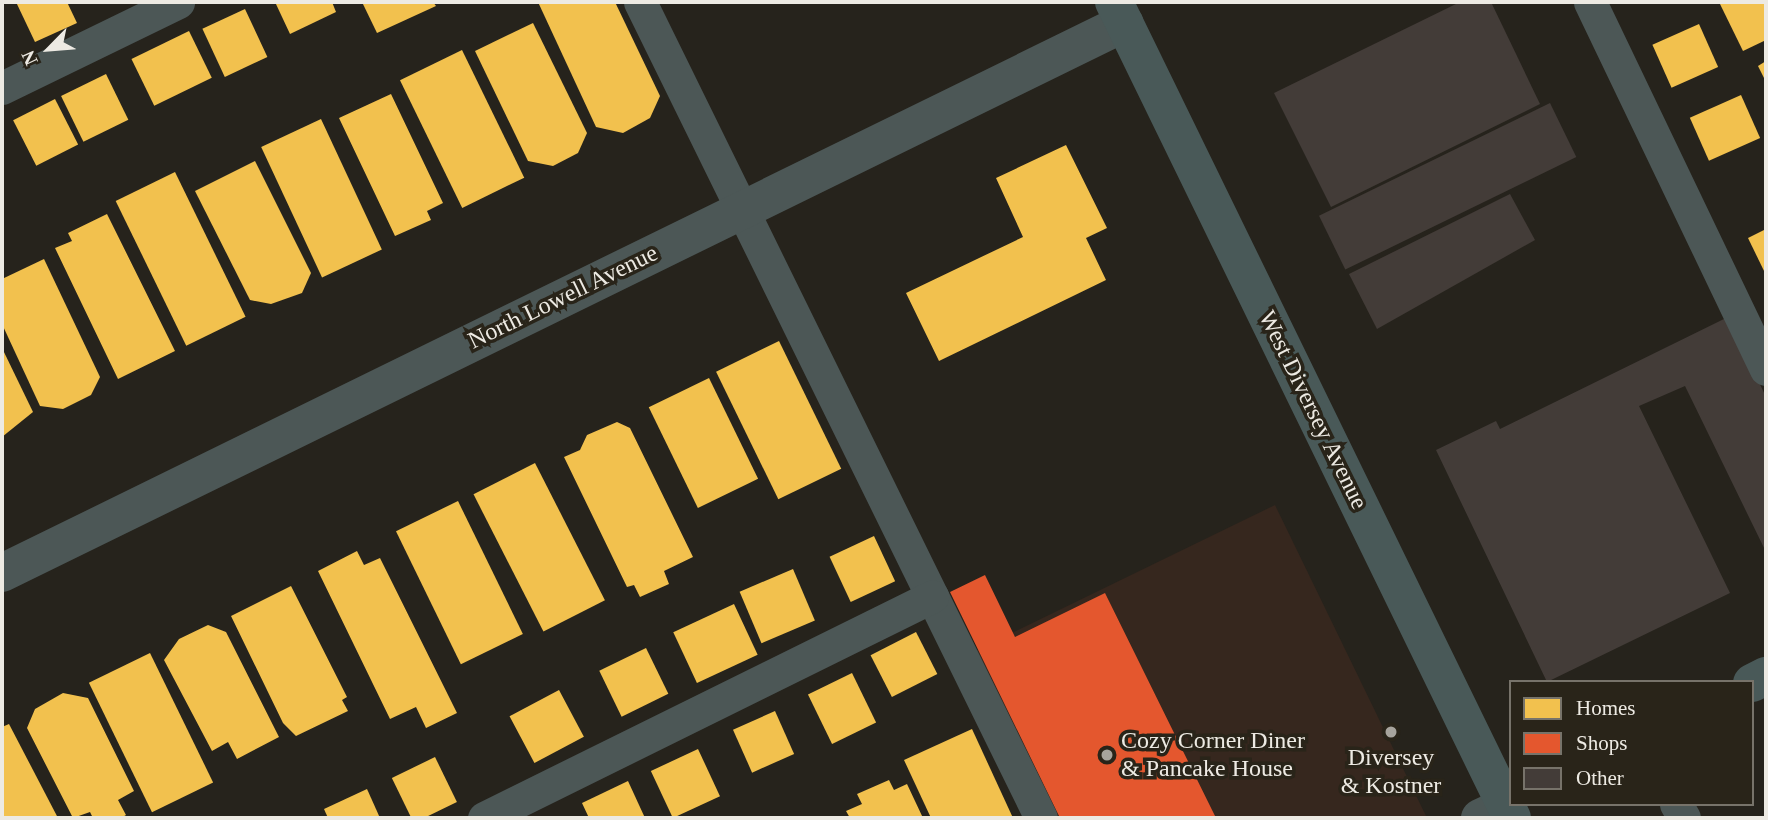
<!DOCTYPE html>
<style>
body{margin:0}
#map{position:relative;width:1768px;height:820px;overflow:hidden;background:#26231c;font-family:"Times New Roman",serif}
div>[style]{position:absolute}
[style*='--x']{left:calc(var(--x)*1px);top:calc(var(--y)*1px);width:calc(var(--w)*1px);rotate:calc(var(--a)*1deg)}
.commercial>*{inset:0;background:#36271e}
.homes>*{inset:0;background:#f2c14e;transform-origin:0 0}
.shops>*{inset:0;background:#e4572e}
.building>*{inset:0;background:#433c38;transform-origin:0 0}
.lane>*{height:33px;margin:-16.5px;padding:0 16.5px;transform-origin:16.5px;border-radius:16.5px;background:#4c5756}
.street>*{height:38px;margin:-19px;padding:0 19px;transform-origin:19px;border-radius:19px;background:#4c5756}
.secondary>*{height:38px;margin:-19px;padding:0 19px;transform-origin:19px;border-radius:19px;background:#495958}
.dots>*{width:19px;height:19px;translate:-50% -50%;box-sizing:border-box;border:4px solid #292419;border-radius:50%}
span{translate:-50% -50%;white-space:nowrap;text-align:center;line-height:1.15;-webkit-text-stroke:7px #292419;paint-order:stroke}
.street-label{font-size:24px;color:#edeae3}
.poi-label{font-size:24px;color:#edeae3}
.left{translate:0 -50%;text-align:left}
.frame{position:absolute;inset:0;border:4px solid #edeae3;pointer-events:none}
.legend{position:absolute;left:1509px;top:680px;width:245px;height:126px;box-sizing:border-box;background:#292419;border:2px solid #77736a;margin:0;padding:9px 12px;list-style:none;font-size:21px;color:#edeae3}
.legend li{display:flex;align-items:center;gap:14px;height:35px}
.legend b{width:35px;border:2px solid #77736a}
.north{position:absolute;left:14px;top:14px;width:70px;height:70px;-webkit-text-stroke:5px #292419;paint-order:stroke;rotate:245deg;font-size:19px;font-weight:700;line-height:28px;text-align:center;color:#edeae3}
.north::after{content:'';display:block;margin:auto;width:24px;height:32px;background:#edeae3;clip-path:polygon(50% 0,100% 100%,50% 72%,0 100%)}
</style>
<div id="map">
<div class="commercial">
<div style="clip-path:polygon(1275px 505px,1427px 818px,1052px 818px,971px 653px)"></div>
</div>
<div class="homes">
<div style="clip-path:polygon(16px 2px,67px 2px,77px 23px,35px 42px)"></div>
<div style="clip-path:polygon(275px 2px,332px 2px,336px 12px,290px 34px)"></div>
<div style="clip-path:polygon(362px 2px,433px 2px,436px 6px,377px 33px)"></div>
<div style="clip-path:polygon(538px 2px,615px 2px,660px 96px,650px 118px,623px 133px,596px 127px)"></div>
<div style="clip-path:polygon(1719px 2px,1766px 2px,1766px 40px,1743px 51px)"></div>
<div style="left:245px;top:9px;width:53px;height:47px;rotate:65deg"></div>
<div style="clip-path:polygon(533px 23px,587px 133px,578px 153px,553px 166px,528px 161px,475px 51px)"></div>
<div style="left:1699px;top:24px;width:47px;height:51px;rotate:66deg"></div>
<div style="left:189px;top:31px;width:52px;height:64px;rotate:64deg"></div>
<div style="left:462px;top:50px;width:142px;height:69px;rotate:64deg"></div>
<div style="clip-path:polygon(1766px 61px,1766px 82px,1758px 66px)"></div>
<div style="left:106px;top:74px;width:51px;height:50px;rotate:64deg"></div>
<div style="clip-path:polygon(391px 94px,443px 203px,427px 211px,431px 220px,395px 236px,339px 118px)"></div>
<div style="left:1741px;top:95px;width:47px;height:56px;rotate:66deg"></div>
<div style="left:55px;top:99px;width:51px;height:47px;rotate:63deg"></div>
<div style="left:321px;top:119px;width:144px;height:66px;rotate:65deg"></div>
<div style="clip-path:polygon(1066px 145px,1107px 228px,1086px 238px,1106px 280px,939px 361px,906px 293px,1023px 237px,996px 178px)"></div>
<div style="clip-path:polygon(255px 161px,311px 273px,302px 293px,271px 304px,250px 300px,195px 191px)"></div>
<div style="left:175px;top:172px;width:161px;height:66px;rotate:64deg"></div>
<div style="clip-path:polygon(107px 214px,175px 351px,118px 379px,55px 248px,72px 241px,68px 233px)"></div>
<div style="clip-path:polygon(1766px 229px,1766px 275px,1748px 238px)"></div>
<div style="clip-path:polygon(44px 259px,100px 377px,91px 395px,63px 409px,40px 406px,2px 324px,2px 279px)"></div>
<div style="left:779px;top:341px;width:142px;height:70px;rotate:64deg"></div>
<div style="clip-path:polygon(2px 348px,33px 412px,2px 437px)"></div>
<div style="left:709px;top:378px;width:112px;height:67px;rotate:64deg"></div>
<div style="clip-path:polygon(617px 422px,630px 428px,693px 557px,664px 571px,669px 584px,640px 597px,634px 585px,627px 587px,564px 457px,580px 450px,587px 435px)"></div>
<div style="left:535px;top:463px;width:154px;height:69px;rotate:63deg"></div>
<div style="left:458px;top:501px;width:148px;height:69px;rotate:64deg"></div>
<div style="left:874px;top:536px;width:50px;height:49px;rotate:65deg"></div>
<div style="clip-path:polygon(357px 551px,364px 565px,380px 558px,457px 713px,426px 728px,416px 707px,390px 719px,318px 571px)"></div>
<div style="left:793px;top:569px;width:56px;height:58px;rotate:67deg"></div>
<div style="clip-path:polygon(291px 586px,347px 697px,342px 700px,348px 711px,296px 736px,283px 723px,231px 616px)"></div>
<div style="left:734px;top:604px;width:56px;height:67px;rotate:65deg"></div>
<div style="clip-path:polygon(208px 625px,226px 632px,279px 737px,237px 759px,228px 742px,212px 751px,164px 660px,179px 639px)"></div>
<div style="left:916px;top:632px;width:47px;height:51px;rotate:63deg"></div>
<div style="left:646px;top:648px;width:51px;height:52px;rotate:64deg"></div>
<div style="left:150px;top:653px;width:144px;height:68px;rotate:64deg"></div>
<div style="left:852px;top:673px;width:55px;height:49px;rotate:64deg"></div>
<div style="left:559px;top:690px;width:53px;height:56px;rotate:62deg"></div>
<div style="clip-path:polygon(63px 693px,88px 698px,134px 791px,118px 800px,126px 815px,121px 818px,93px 818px,90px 812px,73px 818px,27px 728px,35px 709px)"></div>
<div style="left:775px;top:711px;width:47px;height:46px;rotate:66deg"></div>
<div style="clip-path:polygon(9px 724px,58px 818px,2px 818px,2px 727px)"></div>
<div style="clip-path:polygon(972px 729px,1013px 818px,931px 818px,904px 760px)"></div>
<div style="left:698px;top:749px;width:52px;height:52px;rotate:65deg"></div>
<div style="left:435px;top:757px;width:50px;height:48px;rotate:64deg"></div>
<div style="clip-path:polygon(889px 780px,894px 790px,907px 784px,923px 818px,850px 818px,846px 811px,862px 804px,857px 794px)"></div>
<div style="clip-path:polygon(628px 781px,645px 818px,589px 818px,582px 803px)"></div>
<div style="clip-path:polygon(367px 789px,380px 818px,328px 818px,324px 809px)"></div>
</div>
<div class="shops">
<div style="clip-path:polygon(985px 575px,1015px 637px,1105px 593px,1216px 818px,1060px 818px,950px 592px)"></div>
</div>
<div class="building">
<div style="clip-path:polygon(1460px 2px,1491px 2px,1540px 104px,1331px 207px,1274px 93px)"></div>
<div style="left:1550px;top:103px;width:60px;height:257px;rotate:64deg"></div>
<div style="clip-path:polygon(1510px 194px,1535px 240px,1377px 329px,1349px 274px)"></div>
<div style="clip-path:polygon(1728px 317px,1766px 397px,1766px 552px,1685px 386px,1639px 406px,1730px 593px,1547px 682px,1436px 450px,1496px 421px,1500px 429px)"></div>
</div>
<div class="lane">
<div style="--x:640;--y:2;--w:909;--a:63.83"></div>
<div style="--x:1590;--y:2;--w:407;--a:64.4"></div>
<div style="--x:2;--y:88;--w:196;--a:-26"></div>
<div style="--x:1676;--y:804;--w:16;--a:60"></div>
<div style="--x:484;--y:818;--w:500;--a:-26.3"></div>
</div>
<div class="street">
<div style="--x:2;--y:573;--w:1250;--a:-26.11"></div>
<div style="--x:1480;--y:818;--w:29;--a:-25"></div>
</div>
<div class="secondary">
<div style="--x:1114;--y:2;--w:908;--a:64"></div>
<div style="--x:1752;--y:683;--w:16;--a:-27"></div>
</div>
<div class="dots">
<div style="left:1391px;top:732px;background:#a7a49d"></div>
<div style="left:1107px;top:755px;background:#a7a49d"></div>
</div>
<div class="street-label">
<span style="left:563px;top:297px;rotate:-26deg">North Lowell Avenue</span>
<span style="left:1313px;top:410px;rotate:64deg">West Diversey Avenue</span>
</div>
<div class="poi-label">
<span class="left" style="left:1121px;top:755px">Cozy Corner Diner<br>&amp; Pancake House</span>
<span style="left:1391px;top:772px">Diversey<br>&amp; Kostner</span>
</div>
<div class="frame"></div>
<ul class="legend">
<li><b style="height:19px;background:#f2c14e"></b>Homes</li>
<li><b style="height:19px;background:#e4572e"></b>Shops</li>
<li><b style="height:19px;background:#433c38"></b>Other</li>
</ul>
<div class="north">N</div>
</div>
